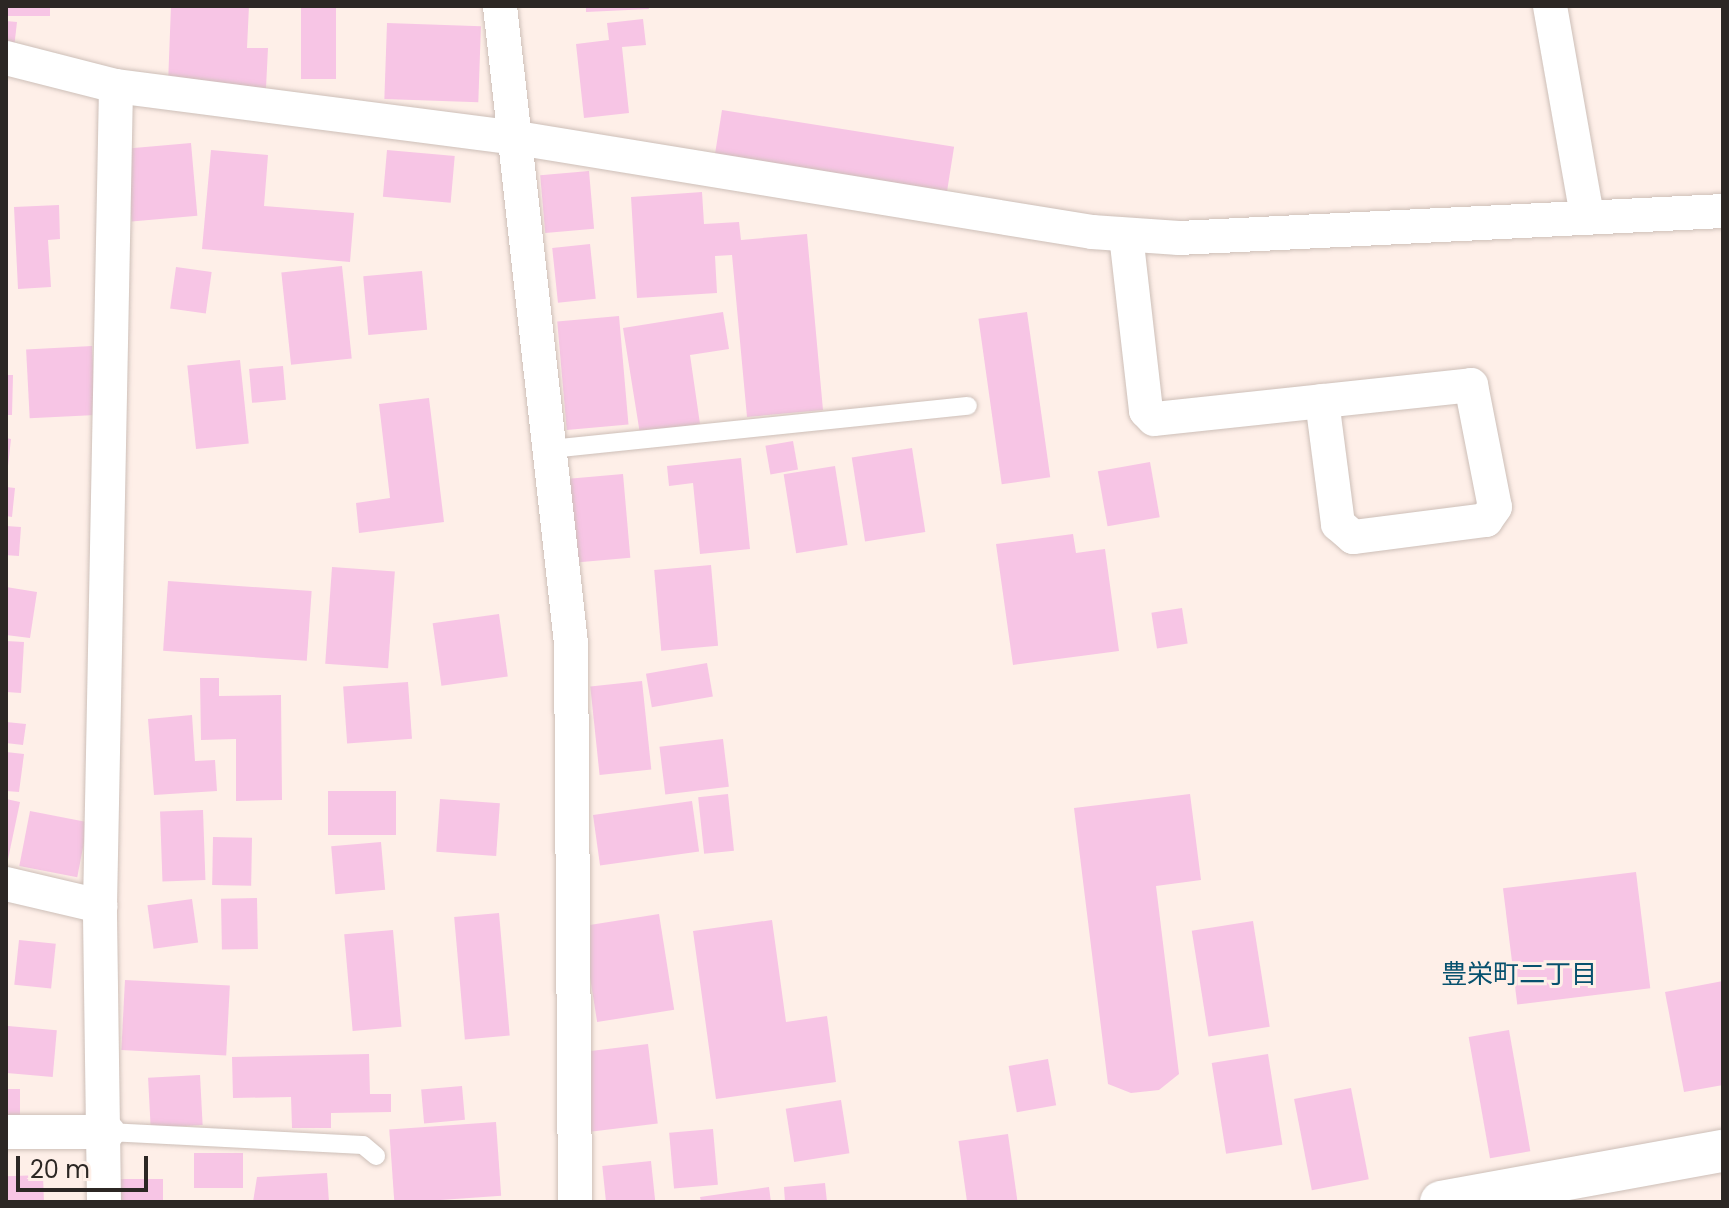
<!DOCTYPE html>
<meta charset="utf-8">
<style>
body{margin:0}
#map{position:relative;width:1729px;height:1208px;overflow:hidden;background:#feefe8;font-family:Poppins,"Noto Sans JP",sans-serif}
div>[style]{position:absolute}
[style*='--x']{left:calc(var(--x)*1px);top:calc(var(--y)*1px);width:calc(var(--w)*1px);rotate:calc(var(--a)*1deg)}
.building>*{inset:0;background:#f7c5e5;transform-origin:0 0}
.roads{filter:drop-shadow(0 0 2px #cdbfb8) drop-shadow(0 0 2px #cdbfb8)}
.service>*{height:18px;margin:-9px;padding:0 9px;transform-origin:9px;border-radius:9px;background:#fff}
.minor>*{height:34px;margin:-17px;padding:0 17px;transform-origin:17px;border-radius:17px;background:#fff}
.tertiary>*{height:42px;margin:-21px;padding:0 21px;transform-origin:21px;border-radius:21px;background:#fff}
span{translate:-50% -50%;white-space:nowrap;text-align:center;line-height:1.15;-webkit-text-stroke:6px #feefe8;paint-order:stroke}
.neighbourhood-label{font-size:26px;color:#07516e}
.frame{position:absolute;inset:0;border:8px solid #2c2724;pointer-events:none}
.scale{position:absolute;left:16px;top:1156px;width:132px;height:36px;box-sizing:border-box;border:4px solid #2c2724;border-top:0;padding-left:10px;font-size:24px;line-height:28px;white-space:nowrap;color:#2c2724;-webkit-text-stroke:6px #feefe8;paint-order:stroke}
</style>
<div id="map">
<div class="building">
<div style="left:6px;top:6px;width:44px;height:10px"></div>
<div style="clip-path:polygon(171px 6px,249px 6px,247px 48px,268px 48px,266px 88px,168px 84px)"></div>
<div style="left:301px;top:6px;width:35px;height:73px"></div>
<div style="clip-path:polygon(586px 6px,648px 6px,649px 9px,586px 12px)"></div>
<div style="clip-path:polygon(643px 19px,646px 45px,622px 47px,629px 113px,584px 118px,576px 44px,609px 40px,607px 23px)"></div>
<div style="clip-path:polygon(6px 21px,17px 22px,14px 48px,6px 47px)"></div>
<div style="left:387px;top:23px;width:94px;height:76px;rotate:2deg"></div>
<div style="left:722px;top:110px;width:235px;height:54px;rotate:9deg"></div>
<div style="left:191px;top:143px;width:73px;height:66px;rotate:85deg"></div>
<div style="clip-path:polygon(211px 150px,268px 155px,264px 206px,354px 213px,350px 262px,202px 249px)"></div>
<div style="left:387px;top:150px;width:68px;height:47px;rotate:5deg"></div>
<div style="left:589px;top:171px;width:58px;height:49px;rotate:85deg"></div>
<div style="clip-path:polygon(702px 192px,704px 224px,739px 222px,741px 240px,807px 234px,823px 410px,747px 417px,732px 255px,715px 256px,717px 293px,637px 298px,631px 197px)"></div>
<div style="clip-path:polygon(59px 205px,60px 239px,48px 240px,51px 287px,18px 289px,14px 207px)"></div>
<div style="left:590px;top:244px;width:55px;height:38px;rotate:84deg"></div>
<div style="left:342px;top:266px;width:93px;height:61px;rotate:84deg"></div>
<div style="left:176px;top:267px;width:36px;height:42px;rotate:8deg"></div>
<div style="left:422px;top:271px;width:59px;height:59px;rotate:85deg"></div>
<div style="clip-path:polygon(723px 312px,729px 349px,690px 355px,700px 424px,640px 434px,623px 328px)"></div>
<div style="left:1027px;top:312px;width:167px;height:49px;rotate:82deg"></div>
<div style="left:619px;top:316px;width:109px;height:62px;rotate:85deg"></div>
<div style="left:92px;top:346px;width:69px;height:66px;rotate:87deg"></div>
<div style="left:240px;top:360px;width:84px;height:53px;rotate:84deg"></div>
<div style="left:283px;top:366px;width:34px;height:34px;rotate:85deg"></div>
<div style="clip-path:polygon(6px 375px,13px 375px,12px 415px,6px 415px)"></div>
<div style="clip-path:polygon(429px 398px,444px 522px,359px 533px,356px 503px,390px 498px,379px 404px)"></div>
<div style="clip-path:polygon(6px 438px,11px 439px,8px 466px,6px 466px)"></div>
<div style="left:793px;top:441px;width:29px;height:28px;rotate:80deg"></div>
<div style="left:912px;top:448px;width:85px;height:61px;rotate:81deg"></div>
<div style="clip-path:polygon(741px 458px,750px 549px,700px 554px,693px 483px,669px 486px,667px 466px)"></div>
<div style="left:1150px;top:462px;width:56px;height:53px;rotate:80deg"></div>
<div style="left:835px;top:466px;width:80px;height:52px;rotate:81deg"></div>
<div style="left:623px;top:474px;width:84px;height:63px;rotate:85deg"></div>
<div style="clip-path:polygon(6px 487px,15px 488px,12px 517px,6px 516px)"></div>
<div style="left:6px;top:526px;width:15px;height:29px;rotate:4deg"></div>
<div style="clip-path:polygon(1073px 534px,1076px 553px,1105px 549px,1119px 651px,1013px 665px,996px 544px)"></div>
<div style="left:711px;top:565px;width:81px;height:57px;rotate:85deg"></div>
<div style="left:332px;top:567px;width:63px;height:97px;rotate:4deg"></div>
<div style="left:168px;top:581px;width:144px;height:70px;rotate:4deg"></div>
<div style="clip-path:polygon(6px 587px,37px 592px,30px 638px,6px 635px)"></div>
<div style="left:1182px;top:608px;width:36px;height:31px;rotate:81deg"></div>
<div style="left:499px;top:614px;width:63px;height:67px;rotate:82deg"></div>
<div style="clip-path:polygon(6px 641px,24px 642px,21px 693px,6px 692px)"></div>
<div style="left:707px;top:663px;width:34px;height:62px;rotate:80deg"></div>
<div style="clip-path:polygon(200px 678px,219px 678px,219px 696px,281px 695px,282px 800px,236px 801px,236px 739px,201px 740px)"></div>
<div style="left:642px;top:681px;width:89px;height:52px;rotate:84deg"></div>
<div style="left:408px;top:682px;width:57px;height:65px;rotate:86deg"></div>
<div style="clip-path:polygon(192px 715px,195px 761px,215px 760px,217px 791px,154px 795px,148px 719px)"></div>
<div style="clip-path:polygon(6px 722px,26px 724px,23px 745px,6px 743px)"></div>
<div style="left:723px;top:739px;width:48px;height:64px;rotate:83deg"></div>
<div style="clip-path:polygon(6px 752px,24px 754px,19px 792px,6px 791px)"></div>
<div style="left:328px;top:791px;width:68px;height:44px"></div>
<div style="left:728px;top:794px;width:57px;height:30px;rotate:84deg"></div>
<div style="clip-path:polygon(1190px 794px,1201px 880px,1156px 886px,1179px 1074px,1159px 1090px,1131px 1093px,1108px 1084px,1074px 808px)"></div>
<div style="clip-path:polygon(6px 799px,20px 802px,7px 864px,6px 864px)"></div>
<div style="left:440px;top:799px;width:60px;height:53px;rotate:4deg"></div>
<div style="left:692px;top:801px;width:51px;height:100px;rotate:82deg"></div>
<div style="left:203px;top:810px;width:70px;height:43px;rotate:88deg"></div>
<div style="left:30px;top:811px;width:59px;height:56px;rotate:11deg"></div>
<div style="left:213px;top:837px;width:39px;height:48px;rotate:1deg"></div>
<div style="left:381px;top:842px;width:48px;height:50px;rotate:85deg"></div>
<div style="left:1636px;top:872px;width:117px;height:134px;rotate:83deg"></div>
<div style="left:257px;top:898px;width:51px;height:36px;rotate:89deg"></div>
<div style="left:192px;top:899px;width:44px;height:45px;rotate:82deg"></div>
<div style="left:499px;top:913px;width:123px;height:45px;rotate:85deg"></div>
<div style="left:659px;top:914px;width:97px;height:78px;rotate:81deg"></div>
<div style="clip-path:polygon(772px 920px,786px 1022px,827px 1016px,836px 1082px,716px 1099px,693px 931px)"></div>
<div style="left:1253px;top:921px;width:107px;height:62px;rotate:81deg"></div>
<div style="left:393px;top:930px;width:97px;height:49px;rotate:85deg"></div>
<div style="left:19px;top:940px;width:37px;height:45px;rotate:6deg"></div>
<div style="left:125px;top:980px;width:105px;height:70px;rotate:3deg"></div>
<div style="clip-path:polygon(1723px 981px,1723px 1085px,1684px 1092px,1665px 992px)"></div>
<div style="left:8px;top:1026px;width:49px;height:47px;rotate:5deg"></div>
<div style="left:1509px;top:1030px;width:123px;height:41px;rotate:80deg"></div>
<div style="left:648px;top:1044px;width:80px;height:72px;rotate:83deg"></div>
<div style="clip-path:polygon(369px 1054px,370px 1094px,391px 1094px,391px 1112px,331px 1113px,331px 1128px,292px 1128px,291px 1097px,233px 1098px,232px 1057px)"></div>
<div style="left:1268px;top:1054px;width:92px;height:57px;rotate:81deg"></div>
<div style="left:1048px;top:1059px;width:47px;height:40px;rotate:80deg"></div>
<div style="left:200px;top:1075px;width:50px;height:52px;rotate:87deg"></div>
<div style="left:462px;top:1086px;width:34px;height:41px;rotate:85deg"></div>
<div style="left:1351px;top:1088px;width:93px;height:58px;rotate:79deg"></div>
<div style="left:6px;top:1089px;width:14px;height:26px"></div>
<div style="left:841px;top:1100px;width:54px;height:56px;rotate:81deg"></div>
<div style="left:496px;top:1122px;width:74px;height:107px;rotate:86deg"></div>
<div style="left:713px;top:1129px;width:56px;height:44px;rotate:85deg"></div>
<div style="left:1008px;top:1134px;width:69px;height:50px;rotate:82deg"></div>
<div style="left:194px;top:1153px;width:49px;height:35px"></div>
<div style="left:651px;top:1161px;width:41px;height:49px;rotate:84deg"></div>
<div style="clip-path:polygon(327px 1173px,329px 1202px,253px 1202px,257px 1177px)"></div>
<div style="left:43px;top:1175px;width:27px;height:37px;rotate:88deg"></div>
<div style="left:117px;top:1179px;width:46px;height:23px"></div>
<div style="clip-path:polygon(825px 1183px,827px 1202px,785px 1202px,784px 1187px)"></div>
<div style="clip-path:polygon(769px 1187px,771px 1202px,701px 1202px,700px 1197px)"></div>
</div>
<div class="roads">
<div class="service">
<div style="--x:550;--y:449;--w:420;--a:-5.9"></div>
<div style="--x:108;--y:1132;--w:255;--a:2.9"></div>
<div style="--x:363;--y:1145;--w:17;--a:40"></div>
</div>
<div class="minor">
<div style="--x:500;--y:6;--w:641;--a:83.64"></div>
<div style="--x:571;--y:643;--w:559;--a:89.59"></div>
<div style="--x:1550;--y:6;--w:213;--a:80"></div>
<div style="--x:6;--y:58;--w:114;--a:14.3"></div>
<div style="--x:116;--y:86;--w:398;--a:7.4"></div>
<div style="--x:511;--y:137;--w:589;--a:9.29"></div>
<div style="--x:1092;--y:232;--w:87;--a:3.9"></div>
<div style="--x:1179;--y:238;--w:545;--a:-2.84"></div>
<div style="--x:1126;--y:235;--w:177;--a:83.5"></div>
<div style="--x:1146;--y:411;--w:11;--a:45"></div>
<div style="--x:1154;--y:419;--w:319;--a:-6.1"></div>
<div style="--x:1471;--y:385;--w:124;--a:78.9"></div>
<div style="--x:1495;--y:507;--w:16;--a:125"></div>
<div style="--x:1486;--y:520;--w:134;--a:172.7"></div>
<div style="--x:1353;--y:537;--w:20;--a:-139"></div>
<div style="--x:1338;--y:524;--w:124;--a:-97.4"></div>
<div style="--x:6;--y:884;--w:97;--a:13.2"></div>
<div style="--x:6;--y:1132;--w:102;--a:0"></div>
<div style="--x:104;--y:1202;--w:296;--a:-90.8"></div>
<div style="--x:100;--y:906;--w:820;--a:-88.88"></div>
</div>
<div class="tertiary">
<div style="--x:1441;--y:1202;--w:287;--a:-10.3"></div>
</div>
</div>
<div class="neighbourhood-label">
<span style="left:1519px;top:975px">豊栄町二丁目</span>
</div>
<div class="frame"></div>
<div class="scale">20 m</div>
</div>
